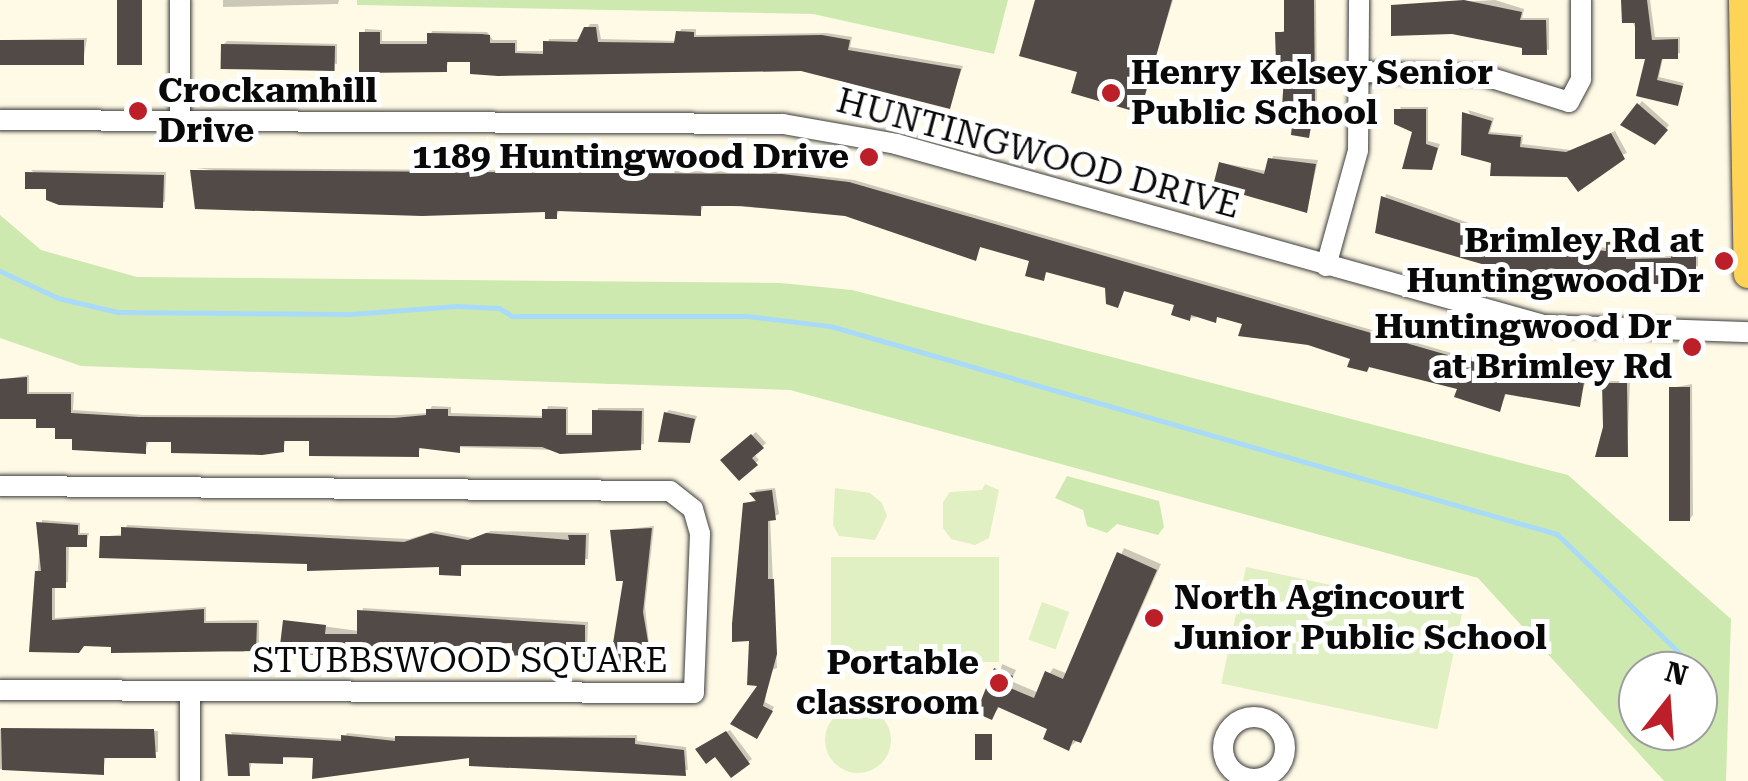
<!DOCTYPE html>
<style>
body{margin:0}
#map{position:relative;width:1748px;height:781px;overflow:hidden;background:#fffae6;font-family:"Roboto Serif",serif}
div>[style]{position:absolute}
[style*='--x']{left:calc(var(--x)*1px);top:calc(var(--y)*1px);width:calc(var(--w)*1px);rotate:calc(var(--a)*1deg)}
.green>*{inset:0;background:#cee9b0}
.pitch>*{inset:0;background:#e0f0c2;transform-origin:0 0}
.round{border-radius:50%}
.shadow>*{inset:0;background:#0003}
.stream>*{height:5px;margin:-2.5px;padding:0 2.5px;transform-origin:2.5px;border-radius:2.5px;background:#a9dbf8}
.building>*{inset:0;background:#524a46;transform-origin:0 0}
.roads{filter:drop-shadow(0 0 2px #3c3c3c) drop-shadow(0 0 2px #3c3c3c)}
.minor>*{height:20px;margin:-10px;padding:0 10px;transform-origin:10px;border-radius:10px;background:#fff}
.minor>.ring{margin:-10px;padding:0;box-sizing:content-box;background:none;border:20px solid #fff;border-radius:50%}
.major>*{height:28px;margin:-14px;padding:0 14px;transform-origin:14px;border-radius:14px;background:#fdd457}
.dots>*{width:28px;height:28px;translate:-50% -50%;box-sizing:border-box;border:5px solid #fff;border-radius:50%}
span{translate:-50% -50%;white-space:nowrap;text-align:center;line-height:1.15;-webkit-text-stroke:10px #fff;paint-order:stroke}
.poi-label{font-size:35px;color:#090909;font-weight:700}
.left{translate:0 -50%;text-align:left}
.right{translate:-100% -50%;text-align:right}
.street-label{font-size:35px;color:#090909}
.north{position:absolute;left:1618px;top:651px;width:100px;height:100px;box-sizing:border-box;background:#fff;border:2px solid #9d9d9d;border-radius:50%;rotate:17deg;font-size:28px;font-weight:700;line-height:40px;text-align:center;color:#090909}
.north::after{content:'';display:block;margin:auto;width:35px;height:45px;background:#bc1f27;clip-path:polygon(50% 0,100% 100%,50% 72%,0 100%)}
</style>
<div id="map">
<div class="green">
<div style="clip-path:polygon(357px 0,1008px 0,994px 54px,813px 14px,357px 5px)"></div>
<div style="clip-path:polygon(evenodd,0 215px,41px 250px,137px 277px,780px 283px,852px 290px,1568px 475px,1731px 619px,1726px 781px,1664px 781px,1478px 578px,790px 390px,81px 366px,0 338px,0 215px,1638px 671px,1698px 671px,1698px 731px,1638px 731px,1638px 671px)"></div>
<div style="clip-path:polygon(1067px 476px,1159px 501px,1164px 527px,1158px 535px,1117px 524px,1107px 533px,1087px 526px,1083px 510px,1055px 498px)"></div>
</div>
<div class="pitch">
<div style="clip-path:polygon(985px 484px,999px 490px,989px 538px,975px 545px,951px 539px,943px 528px,943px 502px,950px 492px,982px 490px)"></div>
<div style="clip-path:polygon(835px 488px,870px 493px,882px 503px,887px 516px,875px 540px,839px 536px,833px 525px)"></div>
<div style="left:831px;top:557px;width:168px;height:105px"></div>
<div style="left:1246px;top:567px;width:221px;height:119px;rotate:12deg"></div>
<div style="left:1042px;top:602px;width:29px;height:40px;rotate:20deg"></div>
<div class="round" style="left:825px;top:707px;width:66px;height:66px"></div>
</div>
<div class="shadow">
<div style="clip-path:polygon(223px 0,339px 0,338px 4px,223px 7px)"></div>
<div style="clip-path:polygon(1037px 0,1173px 0,1139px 110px)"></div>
<div style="clip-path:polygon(1286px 0,1316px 0,1317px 99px,1308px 136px,1278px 33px,1286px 30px)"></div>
<div style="clip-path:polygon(1495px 0,1524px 9px,1522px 18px,1549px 18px,1549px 50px,1393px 6px)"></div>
<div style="clip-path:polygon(1623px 0,1650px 0,1655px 37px,1680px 37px,1680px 53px,1663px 57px,1659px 77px,1684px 83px,1677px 103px,1639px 94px,1648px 57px)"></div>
<div style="clip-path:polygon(590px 24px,598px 24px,601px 39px,677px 41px,681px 29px,696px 29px,696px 35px,827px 33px,852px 37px,850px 47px,963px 66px,949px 106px,801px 69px,449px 59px,446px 69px,361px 70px,365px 29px,382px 30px,382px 41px,429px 41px,432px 31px,487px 32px,493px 40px,517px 40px,517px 51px,546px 51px,549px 39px,581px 39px)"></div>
<div style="clip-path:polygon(87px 38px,83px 62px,1px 43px,4px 40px)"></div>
<div style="clip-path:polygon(227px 41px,337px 44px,337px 64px,223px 45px)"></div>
<div style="clip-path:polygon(1642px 101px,1669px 125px,1655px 142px,1623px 124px)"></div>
<div style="clip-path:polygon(1400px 107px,1428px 107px,1428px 141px,1440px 144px,1431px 167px)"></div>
<div style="clip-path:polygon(1468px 110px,1494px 118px,1490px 132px,1523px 135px,1522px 144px,1571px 150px,1615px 131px,1627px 153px,1568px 175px,1494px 161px)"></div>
<div style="clip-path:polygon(1273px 156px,1318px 160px,1307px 210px,1222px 163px,1267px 171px)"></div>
<div style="clip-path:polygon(196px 168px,787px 172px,854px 180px,1448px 352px,1586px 379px,1579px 404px,1507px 392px,1500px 409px,1460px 387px,1371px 365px,1367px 370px,1353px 357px,1220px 315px,1189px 318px,1177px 303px,1126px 288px,1117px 305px,1107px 286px,1048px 270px,1043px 278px,1032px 259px,981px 245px,975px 258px,845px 214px,704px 204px,700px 214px,560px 209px,556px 217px,547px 210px)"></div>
<div style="clip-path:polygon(31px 170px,166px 172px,165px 202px,48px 186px)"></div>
<div style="clip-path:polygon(1386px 194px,1483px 228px,1539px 233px,1538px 240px,1608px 248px,1612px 239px,1629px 239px,1629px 257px,1673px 256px,1677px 247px,1698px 247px,1698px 266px,1668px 273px,1665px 282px,1378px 232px)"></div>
<div style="clip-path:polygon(29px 375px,29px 392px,74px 392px,73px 410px,144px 415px,399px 415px,428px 413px,432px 406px,451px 407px,451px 413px,545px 416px,548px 406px,568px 407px,568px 433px,594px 433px,598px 408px,644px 408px,644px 444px,589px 451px,421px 446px,418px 454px,312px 439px,286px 439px,283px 450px,149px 440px,145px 452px,74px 436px,39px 416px,0 417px,1px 380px)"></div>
<div style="clip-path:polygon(1608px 381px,1630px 381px,1627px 454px,1605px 427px)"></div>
<div style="clip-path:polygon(1692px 384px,1693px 515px,1690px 519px,1671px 388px)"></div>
<div style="clip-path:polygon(669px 410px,697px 416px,689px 441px,666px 413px)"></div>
<div style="clip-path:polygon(756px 432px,766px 443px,754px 454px,759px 460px,739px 478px,724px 460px)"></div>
<div style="clip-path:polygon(775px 488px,779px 514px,770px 518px,777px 668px,769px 671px,765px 702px,774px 707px,760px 732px,746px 504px,758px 499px,755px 490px)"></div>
<div style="clip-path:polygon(42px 520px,80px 523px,80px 533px,89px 533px,86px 545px,69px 544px,68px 582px,55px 585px,55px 618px,206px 607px,206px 621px,259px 620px,259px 645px,243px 652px,84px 644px,31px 650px)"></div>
<div style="clip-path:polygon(127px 525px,409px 539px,436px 531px,473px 538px,491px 531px,589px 533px,588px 559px,463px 563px,460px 573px,441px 564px,102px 556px,102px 537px,124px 534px)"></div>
<div style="clip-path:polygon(654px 526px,645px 607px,651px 662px,612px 531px)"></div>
<div style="clip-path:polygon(1124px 548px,1161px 564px,1085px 735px,1068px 748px,1051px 727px,1000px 706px,992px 717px,1002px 664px,1016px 670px,1011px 681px,1039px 693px,1053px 668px,1068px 674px)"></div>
<div style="clip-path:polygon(363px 608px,588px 622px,587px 651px,514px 640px,282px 651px,284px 621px,359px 631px)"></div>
<div style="clip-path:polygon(0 729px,158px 731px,158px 752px,106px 756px,103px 772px,0 769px)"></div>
<div style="clip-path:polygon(730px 730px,752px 759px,748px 762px,701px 746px)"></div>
<div style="clip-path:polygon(231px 732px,343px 739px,347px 733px,396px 738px,637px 735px,637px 741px,686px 747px,688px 770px,472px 755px,315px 755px,252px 761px,249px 773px)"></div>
</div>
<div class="stream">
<div style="--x:0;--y:271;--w:64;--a:25"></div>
<div style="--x:58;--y:298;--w:61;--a:13.3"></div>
<div style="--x:117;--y:312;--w:234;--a:0.5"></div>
<div style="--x:351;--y:314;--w:106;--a:-4.3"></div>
<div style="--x:457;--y:306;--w:42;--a:2.7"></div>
<div style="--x:499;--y:308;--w:15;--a:32"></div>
<div style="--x:512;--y:316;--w:236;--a:0"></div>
<div style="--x:748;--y:316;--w:83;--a:7"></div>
<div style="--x:830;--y:326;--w:756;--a:15.97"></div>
<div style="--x:1557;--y:534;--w:208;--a:44.2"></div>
</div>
<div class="building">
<div style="left:117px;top:0;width:25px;height:65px"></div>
<div style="clip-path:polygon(1035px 0,1172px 0,1140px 113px,1071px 93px,1077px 72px,1019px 56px)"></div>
<div style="clip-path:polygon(1284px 0,1314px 0,1315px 104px,1309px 138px,1291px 135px,1292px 124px,1281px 121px,1285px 63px,1276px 63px,1275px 32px,1284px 32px)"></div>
<div style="clip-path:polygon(1464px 0,1522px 12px,1520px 20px,1546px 20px,1547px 55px,1522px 55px,1522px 48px,1452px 34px,1391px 36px,1391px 5px)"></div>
<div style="clip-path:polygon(1621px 0,1647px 0,1652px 40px,1678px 39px,1678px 59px,1662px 59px,1657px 80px,1683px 86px,1678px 106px,1636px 96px,1645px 59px,1635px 59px,1635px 23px,1622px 23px)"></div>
<div style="clip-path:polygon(584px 27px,596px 27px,598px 42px,674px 43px,676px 31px,694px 32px,694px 37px,822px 35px,850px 40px,848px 50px,961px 69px,950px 109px,801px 71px,498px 76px,470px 74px,470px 62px,447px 62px,447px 72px,359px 73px,359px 32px,380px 32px,380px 44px,427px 44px,427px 33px,482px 34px,490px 35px,490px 43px,515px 43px,515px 53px,543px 54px,543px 41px,577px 42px)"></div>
<div style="left:84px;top:40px;width:25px;height:84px;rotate:90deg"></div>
<div style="left:221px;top:44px;width:114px;height:25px;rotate:1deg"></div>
<div style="clip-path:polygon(1637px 103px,1668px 130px,1655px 145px,1620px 125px)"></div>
<div style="clip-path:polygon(1394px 109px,1426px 109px,1426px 144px,1438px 148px,1432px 170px,1402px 169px,1412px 132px,1394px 124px)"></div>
<div style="clip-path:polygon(1462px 112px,1492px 121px,1488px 134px,1521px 137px,1520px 147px,1566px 152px,1611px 133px,1625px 159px,1578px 192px,1567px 177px,1490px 176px,1491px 163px,1461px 155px)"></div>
<div style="clip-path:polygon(1268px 158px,1316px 164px,1307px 213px,1213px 186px,1219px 162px,1264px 174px)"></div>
<div style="clip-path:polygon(190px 170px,782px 174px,849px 182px,1444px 354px,1557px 382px,1584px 382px,1580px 407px,1505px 394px,1500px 412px,1454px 397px,1457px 389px,1369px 367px,1367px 372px,1347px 367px,1350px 359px,1308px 345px,1238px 336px,1242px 324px,1217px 317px,1216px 323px,1191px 315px,1190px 321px,1171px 315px,1174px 305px,1124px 291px,1118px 308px,1106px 304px,1105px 288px,1046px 272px,1044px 281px,1025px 276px,1029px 261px,980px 247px,976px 261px,845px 216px,741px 206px,701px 206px,701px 216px,557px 211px,557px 219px,545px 219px,545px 212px,422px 216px,195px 209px)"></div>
<div style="clip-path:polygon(25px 172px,164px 175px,163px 208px,59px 205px,46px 200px,46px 189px,25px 189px)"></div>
<div style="clip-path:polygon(1381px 196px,1479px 230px,1538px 236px,1536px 243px,1606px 251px,1606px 242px,1626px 241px,1626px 259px,1671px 258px,1671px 249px,1696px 249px,1696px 272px,1666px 276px,1666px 284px,1570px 284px,1492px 267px,1375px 233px)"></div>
<div style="clip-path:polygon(27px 377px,27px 394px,71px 394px,71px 413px,139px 417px,394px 418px,426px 415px,426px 409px,448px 409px,448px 416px,542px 418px,542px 409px,566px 409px,566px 435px,592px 435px,592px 410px,642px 411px,641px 450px,560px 454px,542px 447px,460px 446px,460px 453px,419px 448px,419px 457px,309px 456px,309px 441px,284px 441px,284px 452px,262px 455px,171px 453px,171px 442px,146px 442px,146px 454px,72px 450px,72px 439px,55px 439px,55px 428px,36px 428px,36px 419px,0 419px,0 379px)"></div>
<div style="clip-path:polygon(1602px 383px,1627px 383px,1628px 457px,1595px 457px,1603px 427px)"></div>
<div style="left:1669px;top:387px;width:21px;height:134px"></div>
<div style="clip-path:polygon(664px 412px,695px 419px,690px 443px,658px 442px)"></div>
<div style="clip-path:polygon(751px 434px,764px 448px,752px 458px,758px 465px,739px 481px,720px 460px)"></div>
<div style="clip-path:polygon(772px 490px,776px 520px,768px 521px,768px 579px,774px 579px,777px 654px,763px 706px,773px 711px,757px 739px,730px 724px,757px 686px,747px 685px,749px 641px,732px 642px,732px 624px,743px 503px,756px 501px,749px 493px)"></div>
<div style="clip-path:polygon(36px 522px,78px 525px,78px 535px,87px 535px,87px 547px,66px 547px,66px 588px,52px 588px,52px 620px,204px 609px,204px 623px,257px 623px,256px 651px,111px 653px,111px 647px,84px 646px,79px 653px,29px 652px,35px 571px,41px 571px)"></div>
<div style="clip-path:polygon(121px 527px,404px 542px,431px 533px,468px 540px,486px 533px,569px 540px,568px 535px,586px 535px,585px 565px,461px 565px,461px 576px,439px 575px,439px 567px,307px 571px,307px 564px,99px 558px,100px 536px,121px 536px)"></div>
<div style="clip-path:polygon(652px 528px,643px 612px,652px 665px,610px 662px,623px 581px,616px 581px,610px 530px)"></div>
<div style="clip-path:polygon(1117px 552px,1157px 570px,1081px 743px,1073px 740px,1069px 751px,1043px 739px,1047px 729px,998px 707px,992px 720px,976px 713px,994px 668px,1013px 676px,1008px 687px,1034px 698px,1045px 671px,1063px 679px)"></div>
<div style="clip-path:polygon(357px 610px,585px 625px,585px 657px,564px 656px,564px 650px,512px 656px,512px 643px,419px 648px,405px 656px,279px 654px,283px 620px,326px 625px,325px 634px,357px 634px)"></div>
<div style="clip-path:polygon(1px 728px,154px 729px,156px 758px,104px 758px,104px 775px,2px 770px)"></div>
<div style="clip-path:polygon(726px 731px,750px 764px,731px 778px,715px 757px,706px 764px,695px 749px)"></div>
<div style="clip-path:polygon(225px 734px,341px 741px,341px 735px,395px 741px,395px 736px,635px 738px,635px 744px,684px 750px,686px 776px,469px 766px,469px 758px,312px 779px,313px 758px,283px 757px,283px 764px,249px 763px,250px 776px,228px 776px)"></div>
<div style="left:975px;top:734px;width:17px;height:26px"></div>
</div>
<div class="roads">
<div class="minor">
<div style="--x:1360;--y:72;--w:122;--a:1.4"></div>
<div style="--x:1482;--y:75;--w:91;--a:17.2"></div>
<div style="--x:1569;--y:102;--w:26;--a:-62"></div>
<div style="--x:1581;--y:79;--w:79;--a:-90"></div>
<div style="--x:0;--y:120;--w:783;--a:0.29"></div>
<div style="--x:783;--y:124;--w:115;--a:10"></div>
<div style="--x:896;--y:144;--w:673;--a:15.61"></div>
<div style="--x:1544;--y:325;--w:204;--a:2"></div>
<div style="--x:180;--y:120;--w:120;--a:-90"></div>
<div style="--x:1326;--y:266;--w:119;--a:-74.5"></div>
<div style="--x:1358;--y:151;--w:151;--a:-89.6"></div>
<div style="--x:0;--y:486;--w:670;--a:0.43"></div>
<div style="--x:670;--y:491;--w:29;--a:38"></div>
<div style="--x:693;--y:509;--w:26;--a:74"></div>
<div style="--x:700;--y:534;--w:159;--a:92.2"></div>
<div style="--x:694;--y:693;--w:694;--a:-179.75"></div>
<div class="ring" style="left:1223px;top:717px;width:42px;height:42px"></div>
<div style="--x:190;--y:781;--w:89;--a:-90"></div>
</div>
<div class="major">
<div style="--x:1743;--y:0;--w:274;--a:89"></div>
</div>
</div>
<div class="dots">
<div style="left:1111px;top:93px;background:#bc1f27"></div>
<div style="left:138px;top:111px;background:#bc1f27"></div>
<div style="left:869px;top:157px;background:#bc1f27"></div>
<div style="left:1724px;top:261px;background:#bc1f27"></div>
<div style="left:1692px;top:347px;background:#bc1f27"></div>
<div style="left:1154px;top:618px;background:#bc1f27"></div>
<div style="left:999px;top:683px;background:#bc1f27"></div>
</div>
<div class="poi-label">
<span class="left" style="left:1131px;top:93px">Henry Kelsey Senior<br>Public School</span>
<span class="left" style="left:158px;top:111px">Crockamhill<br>Drive</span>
<span class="right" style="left:849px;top:157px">1189 Huntingwood Drive</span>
<span class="right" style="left:1704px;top:261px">Brimley Rd at<br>Huntingwood Dr</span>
<span class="right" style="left:1672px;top:347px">Huntingwood Dr<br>at Brimley Rd</span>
<span class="left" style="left:1174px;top:618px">North Agincourt<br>Junior Public School</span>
<span class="right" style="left:979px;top:683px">Portable<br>classroom</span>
</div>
<div class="street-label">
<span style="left:1038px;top:154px;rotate:15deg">HUNTINGWOOD DRIVE</span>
<span style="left:460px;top:661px">STUBBSWOOD SQUARE</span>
</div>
<div class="north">N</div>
</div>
